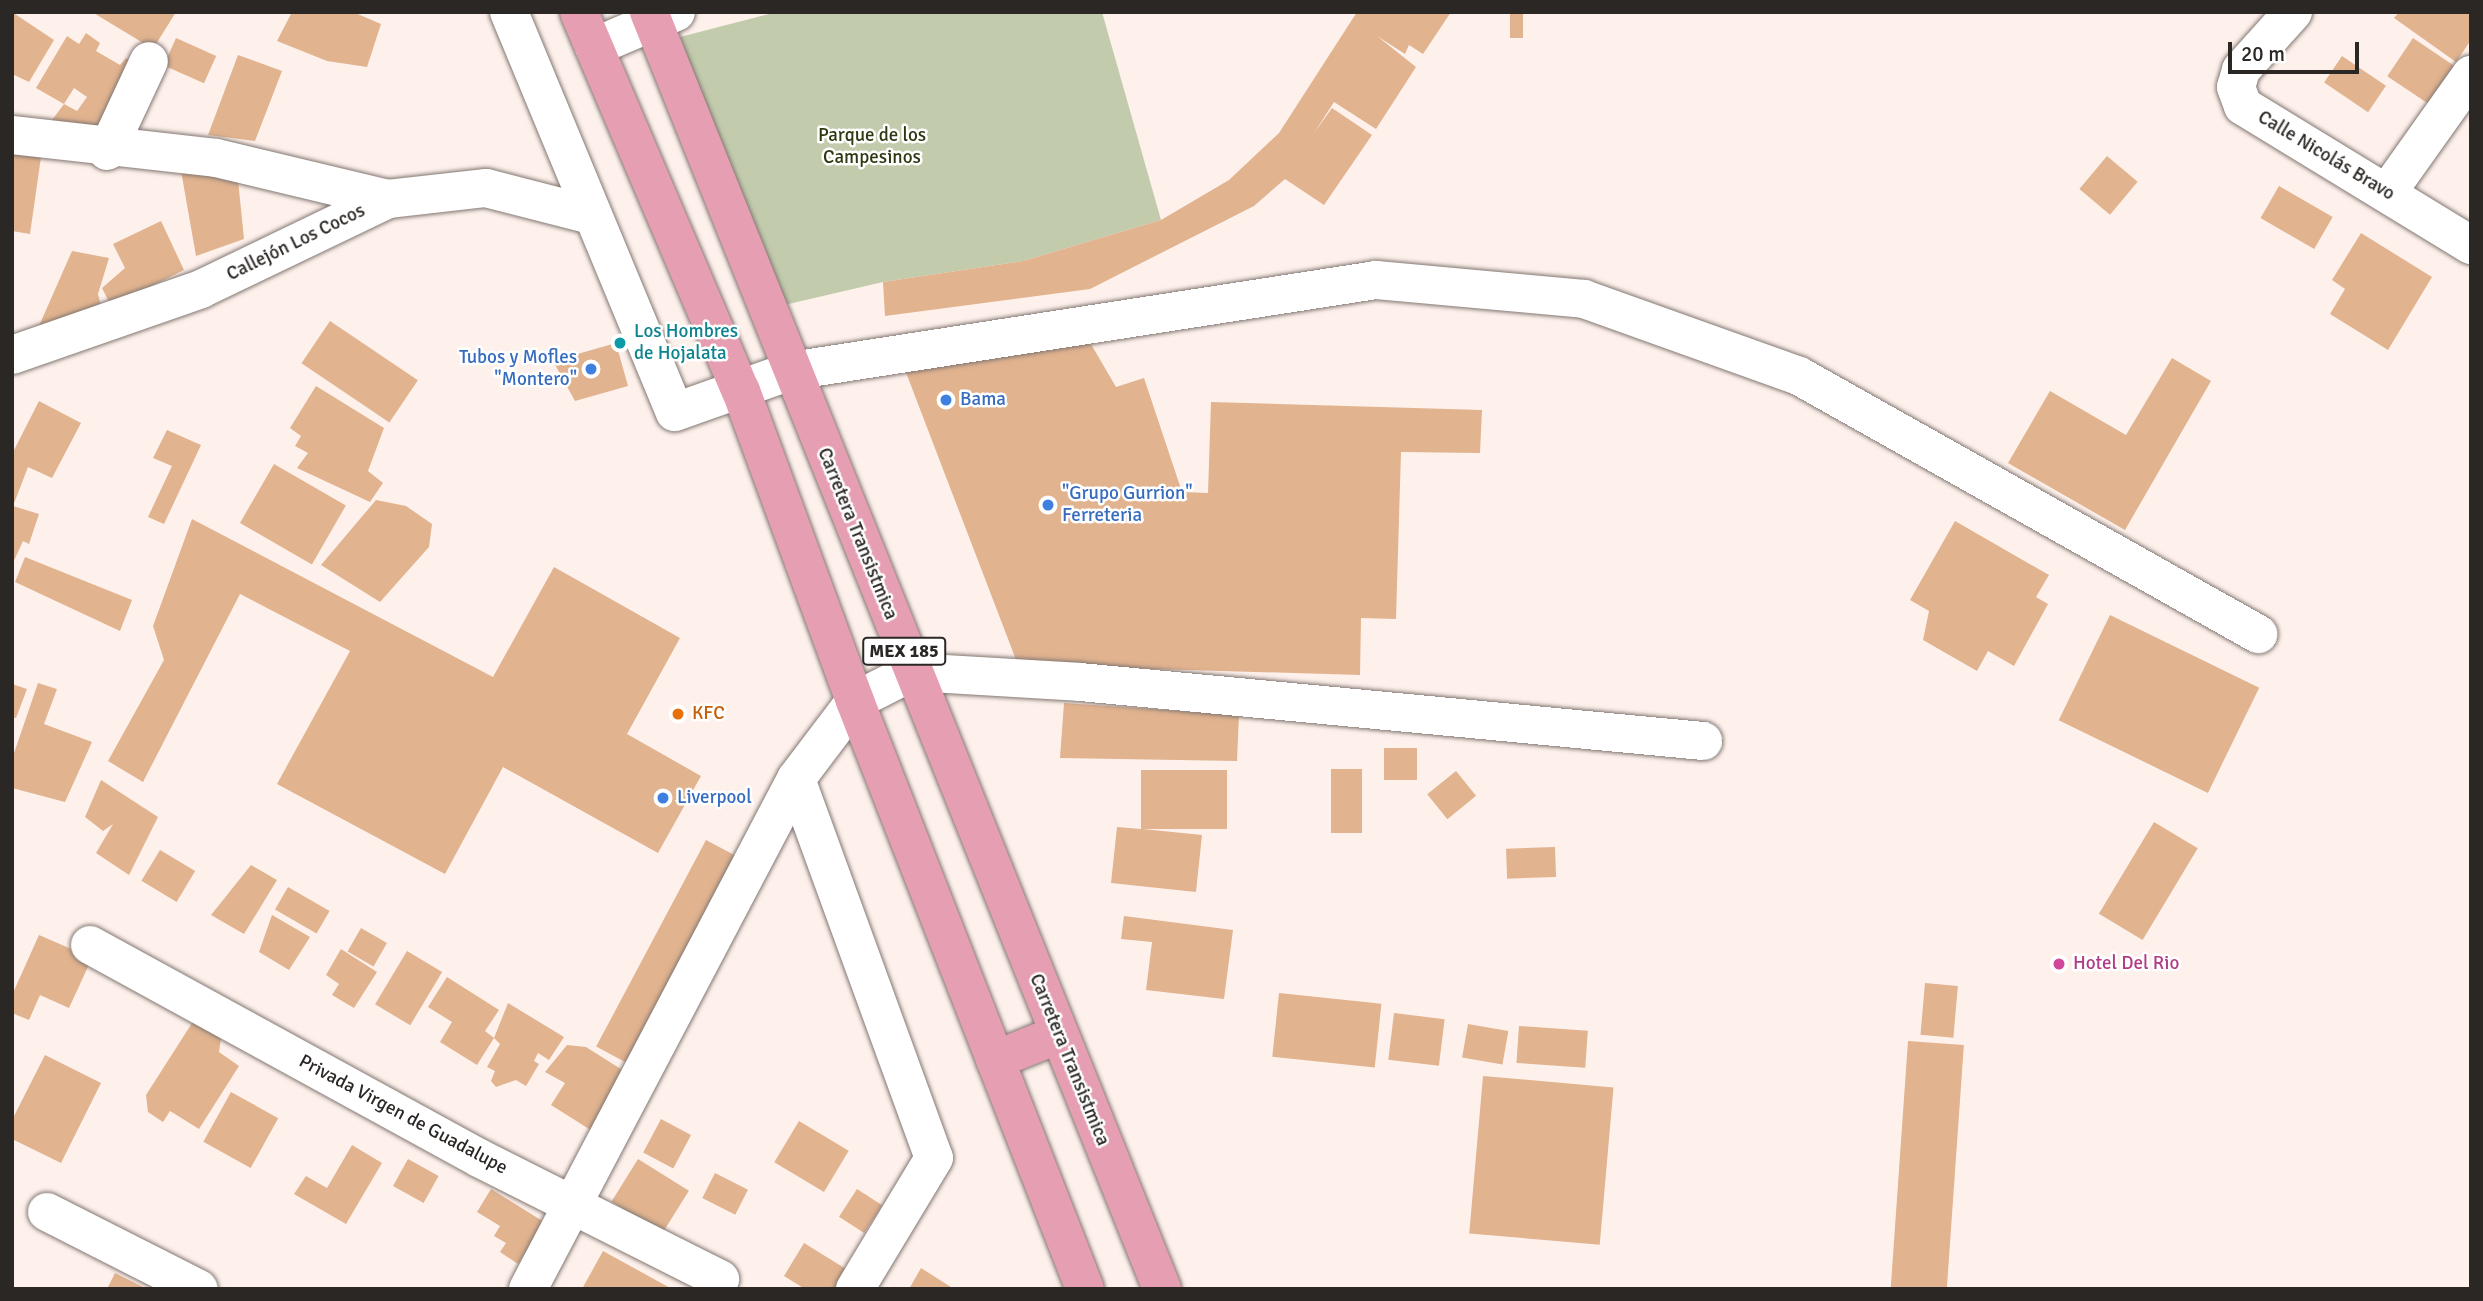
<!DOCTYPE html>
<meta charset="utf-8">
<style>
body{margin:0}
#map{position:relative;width:2483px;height:1301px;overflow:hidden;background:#fef1ec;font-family:Signika,sans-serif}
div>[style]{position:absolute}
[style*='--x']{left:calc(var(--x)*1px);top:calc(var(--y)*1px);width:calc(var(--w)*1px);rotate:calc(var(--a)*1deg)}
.green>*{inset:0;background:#c2ccac}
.building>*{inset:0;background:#e1b38f;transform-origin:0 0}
.roads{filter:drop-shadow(0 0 2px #827772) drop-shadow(0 0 2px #827772)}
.minor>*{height:38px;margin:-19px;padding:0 19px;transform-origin:19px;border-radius:19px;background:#fff}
.major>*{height:38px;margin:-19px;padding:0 19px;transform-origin:19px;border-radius:19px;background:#e69fb2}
.dots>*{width:19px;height:19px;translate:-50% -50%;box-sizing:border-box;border:4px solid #fff;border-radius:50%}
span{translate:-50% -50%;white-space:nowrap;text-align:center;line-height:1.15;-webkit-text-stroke:5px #fff;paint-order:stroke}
.shield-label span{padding:2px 5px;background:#fff;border:2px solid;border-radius:5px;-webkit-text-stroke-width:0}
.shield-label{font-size:18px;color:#2b2725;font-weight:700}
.park-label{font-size:19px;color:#2e3811}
.street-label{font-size:19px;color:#2b2725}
.culture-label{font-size:19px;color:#0d838f}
.left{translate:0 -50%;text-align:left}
.shop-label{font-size:19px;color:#366cbe}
.right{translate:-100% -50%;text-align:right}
.food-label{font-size:19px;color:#c56008}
.hotel-label{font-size:19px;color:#b23c85}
.frame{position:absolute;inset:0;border:14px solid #2b2725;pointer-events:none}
.scale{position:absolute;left:2228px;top:42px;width:131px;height:32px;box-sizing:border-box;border:4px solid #2b2725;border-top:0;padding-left:9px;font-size:21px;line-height:24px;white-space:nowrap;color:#2b2725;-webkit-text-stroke:5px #fff;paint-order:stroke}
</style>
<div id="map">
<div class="green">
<div style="clip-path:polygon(777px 12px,1102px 12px,1161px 220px,1023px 261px,883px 282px,780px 306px,680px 37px)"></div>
</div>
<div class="building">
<div style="clip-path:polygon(12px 12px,54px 40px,29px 82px,12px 74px)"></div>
<div style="clip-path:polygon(92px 12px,176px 12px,153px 49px)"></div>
<div style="clip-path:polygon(292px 12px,353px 12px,381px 24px,367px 67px,327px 61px,277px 41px)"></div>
<div style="clip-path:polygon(1357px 12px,1451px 12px,1423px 54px,1409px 45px,1405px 54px,1377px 36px,1416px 67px,1376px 129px,1334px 102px,1314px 133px,1332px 108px,1372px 135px,1324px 205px,1285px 179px,1254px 206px,1090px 289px,885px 316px,883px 282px,1023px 261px,1161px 220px,1229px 180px,1279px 133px)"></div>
<div style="left:1510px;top:12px;width:13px;height:26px"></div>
<div style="clip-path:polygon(2399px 12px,2471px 12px,2471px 40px,2456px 62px,2394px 18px)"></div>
<div style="clip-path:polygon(86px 33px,100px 43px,96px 51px,120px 65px,126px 58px,141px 67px,103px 142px,40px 136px,64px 104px,77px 111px,87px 97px,74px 88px,64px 104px,36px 88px,67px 36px,79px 44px)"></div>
<div style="left:176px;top:38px;width:44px;height:30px;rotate:24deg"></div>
<div style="left:2413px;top:38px;width:50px;height:46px;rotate:34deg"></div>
<div style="clip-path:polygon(238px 55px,282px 71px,255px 141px,208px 135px)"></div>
<div style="left:2342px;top:56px;width:53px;height:32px;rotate:34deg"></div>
<div style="clip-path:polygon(12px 153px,41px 157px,30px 234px,12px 231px)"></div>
<div style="left:2107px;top:156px;width:40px;height:43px;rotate:40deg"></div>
<div style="clip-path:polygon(180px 165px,237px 170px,244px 239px,196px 256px)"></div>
<div style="left:2279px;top:186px;width:62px;height:37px;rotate:30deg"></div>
<div style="clip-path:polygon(161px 221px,184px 270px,111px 306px,102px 288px,125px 268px,113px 244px)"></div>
<div style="clip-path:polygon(2361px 233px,2432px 277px,2388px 350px,2330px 314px,2345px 289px,2332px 280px)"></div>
<div style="clip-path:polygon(72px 251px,109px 258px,98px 294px,102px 309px,35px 335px)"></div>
<div style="left:330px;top:321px;width:106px;height:51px;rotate:34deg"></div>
<div style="clip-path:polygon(1088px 339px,1116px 387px,1144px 378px,1182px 492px,1208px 493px,1211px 402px,1482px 410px,1480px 453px,1401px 452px,1396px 619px,1361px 618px,1360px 675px,1018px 665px,905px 370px)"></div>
<div style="clip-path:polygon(616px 343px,628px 386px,575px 401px,553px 361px)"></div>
<div style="clip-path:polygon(2172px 358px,2211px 381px,2125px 530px,2008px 463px,2050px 391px,2126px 435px)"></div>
<div style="clip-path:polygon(316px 386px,384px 428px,368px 471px,383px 483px,370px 502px,297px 468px,308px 453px,295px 446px,301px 436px,290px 428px)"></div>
<div style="clip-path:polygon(39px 401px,81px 423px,52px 478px,28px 467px,13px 506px,39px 514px,29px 544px,23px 541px,12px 565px,12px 454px)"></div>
<div style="clip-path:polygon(167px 430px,201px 445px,164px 524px,148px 517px,172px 466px,153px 458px)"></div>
<div style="left:274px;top:464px;width:83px;height:68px;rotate:30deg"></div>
<div style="clip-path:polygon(376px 500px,406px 506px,432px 524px,429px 547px,380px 602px,321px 565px)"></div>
<div style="clip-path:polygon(192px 519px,493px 677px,554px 567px,680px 638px,627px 734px,701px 776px,658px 853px,503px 767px,445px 874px,277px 784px,350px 651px,240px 594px,143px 782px,108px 761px,164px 660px,153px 626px)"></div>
<div style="clip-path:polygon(1955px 521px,2049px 575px,2036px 597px,2048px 604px,2014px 666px,1988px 651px,1977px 671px,1923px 640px,1929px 611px,1910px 600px)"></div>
<div style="clip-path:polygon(25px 557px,132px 600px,120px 631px,15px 582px)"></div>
<div style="left:2110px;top:615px;width:166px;height:117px;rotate:26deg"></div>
<div style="clip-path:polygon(38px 683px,57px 689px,44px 724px,92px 742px,65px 802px,12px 788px,12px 759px)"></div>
<div style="clip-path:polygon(12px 684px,27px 689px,16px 718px,12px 717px)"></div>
<div style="clip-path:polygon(1064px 703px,1239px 715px,1237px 761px,1060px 758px)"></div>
<div style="left:1384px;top:748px;width:33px;height:32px"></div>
<div style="left:1331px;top:769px;width:31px;height:64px"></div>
<div style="clip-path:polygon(1141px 770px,1227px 770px,1227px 829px,1143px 829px,1202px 835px,1196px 892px,1111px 883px,1117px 827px,1141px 829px)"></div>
<div style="left:1456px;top:771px;width:32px;height:37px;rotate:51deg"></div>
<div style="clip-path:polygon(101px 780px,158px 817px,129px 875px,96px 853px,113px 824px,103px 831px,85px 817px)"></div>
<div style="left:2154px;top:822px;width:51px;height:107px;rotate:31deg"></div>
<div style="left:706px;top:840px;width:38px;height:234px;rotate:28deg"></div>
<div style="left:1555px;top:847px;width:30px;height:49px;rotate:88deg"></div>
<div style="left:160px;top:850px;width:41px;height:36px;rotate:31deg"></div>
<div style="clip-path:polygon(251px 865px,277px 880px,244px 934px,211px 915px)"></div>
<div style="left:288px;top:887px;width:48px;height:26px;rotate:30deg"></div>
<div style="clip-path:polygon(272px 915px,310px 937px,289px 970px,259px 952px)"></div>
<div style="clip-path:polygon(1124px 916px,1233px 930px,1224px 999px,1146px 990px,1152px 942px,1121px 939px)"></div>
<div style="left:361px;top:928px;width:30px;height:27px;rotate:30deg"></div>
<div style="clip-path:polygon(39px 935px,92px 958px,69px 1008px,40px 995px,29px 1020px,12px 1013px,12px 995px)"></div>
<div style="clip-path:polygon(341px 949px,377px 972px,354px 1008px,332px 995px,339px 984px,326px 975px)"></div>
<div style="left:407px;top:951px;width:41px;height:62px;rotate:31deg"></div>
<div style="clip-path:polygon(447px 977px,499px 1010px,485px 1031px,494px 1038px,508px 1003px,564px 1037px,549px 1060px,538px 1053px,534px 1061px,539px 1064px,526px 1086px,516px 1080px,496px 1087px,491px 1081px,495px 1071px,487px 1067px,500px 1044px,494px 1038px,477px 1065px,440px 1042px,452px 1022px,428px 1007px)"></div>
<div style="left:1925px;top:983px;width:33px;height:52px;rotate:5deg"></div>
<div style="left:1279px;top:993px;width:103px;height:64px;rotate:6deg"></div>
<div style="left:1394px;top:1013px;width:51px;height:47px;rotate:7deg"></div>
<div style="clip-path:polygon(194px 1020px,221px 1039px,219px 1052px,239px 1066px,199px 1129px,170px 1111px,163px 1122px,148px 1112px,146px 1095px)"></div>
<div style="left:1468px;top:1024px;width:41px;height:34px;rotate:10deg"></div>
<div style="left:1519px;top:1026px;width:69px;height:37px;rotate:4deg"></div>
<div style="left:1908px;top:1041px;width:56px;height:249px;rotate:4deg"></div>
<div style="clip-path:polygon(567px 1045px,586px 1047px,624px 1071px,597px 1134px,551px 1105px,565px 1083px,545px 1072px)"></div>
<div style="clip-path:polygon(45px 1055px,101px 1083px,61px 1163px,12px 1139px,12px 1120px)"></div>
<div style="left:1483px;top:1076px;width:131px;height:158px;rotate:5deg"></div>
<div style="left:231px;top:1092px;width:54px;height:57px;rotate:29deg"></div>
<div style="left:661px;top:1119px;width:34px;height:38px;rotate:28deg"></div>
<div style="left:799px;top:1121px;width:58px;height:48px;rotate:31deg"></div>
<div style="clip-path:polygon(352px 1145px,382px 1163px,346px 1224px,294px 1194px,306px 1176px,327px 1188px)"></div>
<div style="left:408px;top:1159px;width:35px;height:31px;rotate:29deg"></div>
<div style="left:638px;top:1159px;width:60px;height:50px;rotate:32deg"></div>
<div style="left:715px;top:1173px;width:37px;height:28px;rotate:27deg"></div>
<div style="clip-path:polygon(491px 1189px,544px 1222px,518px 1264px,500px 1252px,506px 1243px,494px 1236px,500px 1226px,477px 1212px)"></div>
<div style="left:857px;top:1189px;width:30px;height:33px;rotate:33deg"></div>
<div style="clip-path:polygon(804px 1243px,846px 1269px,834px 1289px,805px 1289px,784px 1276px)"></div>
<div style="clip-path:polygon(603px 1251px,672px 1289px,582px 1289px)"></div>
<div style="clip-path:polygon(921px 1268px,954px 1289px,909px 1289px)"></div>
<div style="clip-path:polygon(115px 1273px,147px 1289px,107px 1289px)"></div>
</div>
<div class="roads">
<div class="minor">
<div style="--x:509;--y:12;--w:433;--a:67.5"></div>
<div style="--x:675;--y:412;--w:123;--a:-19.5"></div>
<div style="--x:791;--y:371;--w:592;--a:-8.84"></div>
<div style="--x:1376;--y:280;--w:209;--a:5.2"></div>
<div style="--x:1584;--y:299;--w:228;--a:19.7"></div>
<div style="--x:1799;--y:376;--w:527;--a:29.34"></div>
<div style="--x:2293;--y:12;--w:78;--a:131.9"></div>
<div style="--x:2241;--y:70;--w:18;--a:106"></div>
<div style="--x:2236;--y:87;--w:20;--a:70"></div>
<div style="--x:2243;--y:106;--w:267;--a:31.4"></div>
<div style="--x:594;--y:47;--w:89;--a:-23.1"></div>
<div style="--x:12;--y:135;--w:205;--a:6.4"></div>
<div style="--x:216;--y:158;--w:177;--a:13.4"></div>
<div style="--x:107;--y:151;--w:99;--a:-65"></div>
<div style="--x:2387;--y:193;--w:145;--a:-54.6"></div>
<div style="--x:12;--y:355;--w:200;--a:-19.2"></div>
<div style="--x:201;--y:289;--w:208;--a:-25.7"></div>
<div style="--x:388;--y:199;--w:99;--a:-6.4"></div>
<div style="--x:486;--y:188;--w:104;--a:14.4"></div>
<div style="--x:796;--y:779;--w:403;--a:70"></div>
<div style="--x:934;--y:1158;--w:153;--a:121.1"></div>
<div style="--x:90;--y:945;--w:443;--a:28.7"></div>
<div style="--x:479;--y:1158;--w:270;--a:26.7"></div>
<div style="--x:47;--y:1212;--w:170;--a:26.9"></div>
<div style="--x:528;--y:1289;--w:576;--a:-62.28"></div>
<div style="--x:796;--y:779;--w:98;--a:-52.9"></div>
<div style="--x:855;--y:701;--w:64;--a:-27"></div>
<div style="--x:912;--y:672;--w:168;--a:3.4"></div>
<div style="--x:1080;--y:682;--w:626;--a:5.41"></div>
</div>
<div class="major">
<div style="--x:579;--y:12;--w:412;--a:66.9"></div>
<div style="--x:741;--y:391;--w:330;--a:69.8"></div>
<div style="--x:855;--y:701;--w:631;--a:68.64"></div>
<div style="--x:649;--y:12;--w:1376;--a:68.11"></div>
<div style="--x:995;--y:1060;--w:69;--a:-22.1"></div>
</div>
</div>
<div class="dots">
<div style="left:620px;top:343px;background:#0f9aa8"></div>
<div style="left:591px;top:369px;background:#3f7fe0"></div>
<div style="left:946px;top:400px;background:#3f7fe0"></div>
<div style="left:1048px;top:505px;background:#3f7fe0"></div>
<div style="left:678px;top:714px;background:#e8710a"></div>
<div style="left:663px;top:798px;background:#3f7fe0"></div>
<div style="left:2059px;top:964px;background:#d1479c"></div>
</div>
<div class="shield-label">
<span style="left:904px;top:651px">MEX 185</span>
</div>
<div class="park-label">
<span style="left:872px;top:147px">Parque de los<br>Campesinos</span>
</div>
<div class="street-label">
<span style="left:2326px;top:156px;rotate:31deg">Calle Nicolás Bravo</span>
<span style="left:296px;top:243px;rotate:-26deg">Callejón Los Cocos</span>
<span style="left:857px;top:534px;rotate:68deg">Carretera Transistmica</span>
<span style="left:1069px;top:1060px;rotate:68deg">Carretera Transistmica</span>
<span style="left:403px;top:1115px;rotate:28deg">Privada Virgen de Guadalupe</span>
</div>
<div class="culture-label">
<span class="left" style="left:634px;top:343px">Los Hombres<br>de Hojalata</span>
</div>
<div class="shop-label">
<span class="right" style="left:577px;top:369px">Tubos y Mofles<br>"Montero"</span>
<span class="left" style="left:960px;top:400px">Bama</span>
<span class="left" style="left:1062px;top:505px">"Grupo Gurrion"<br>Ferreteria</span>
<span class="left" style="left:677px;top:798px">Liverpool</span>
</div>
<div class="food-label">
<span class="left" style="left:692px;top:714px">KFC</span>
</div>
<div class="hotel-label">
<span class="left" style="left:2073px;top:964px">Hotel Del Rio</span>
</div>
<div class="frame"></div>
<div class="scale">20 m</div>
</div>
